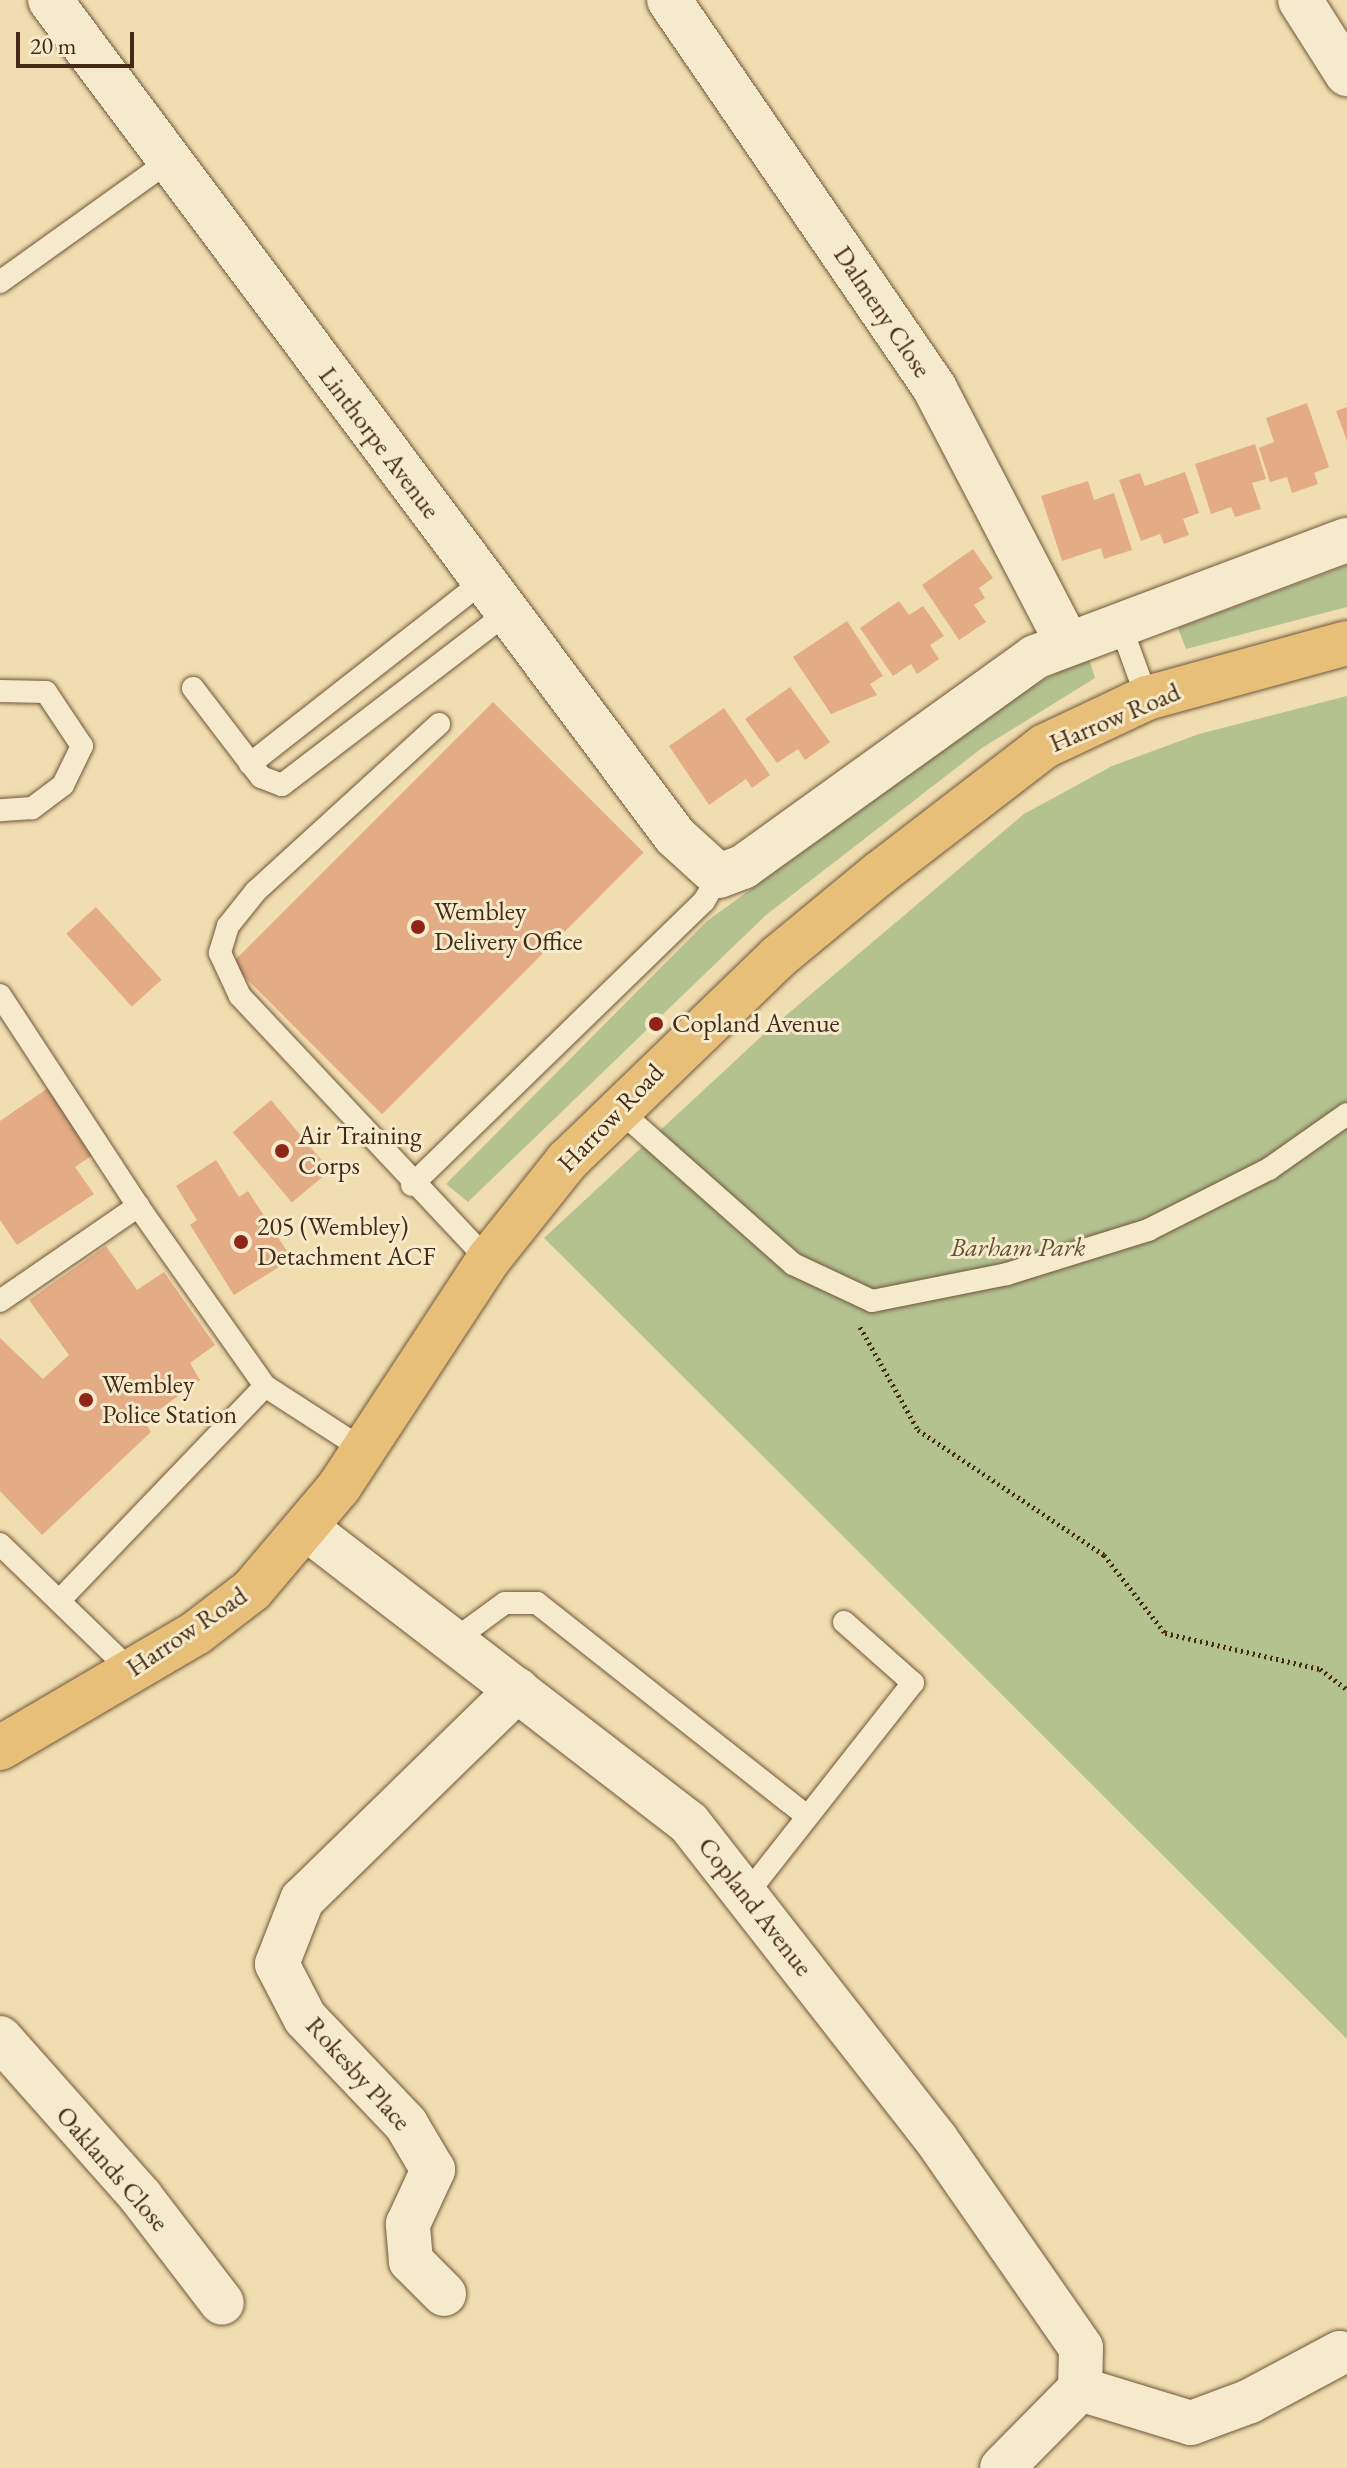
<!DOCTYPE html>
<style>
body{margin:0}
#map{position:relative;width:1347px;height:2468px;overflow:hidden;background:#f1deb0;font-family:"EB Garamond",serif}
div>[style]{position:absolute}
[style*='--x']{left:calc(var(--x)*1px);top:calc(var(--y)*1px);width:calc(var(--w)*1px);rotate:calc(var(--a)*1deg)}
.green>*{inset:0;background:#b4c290}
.building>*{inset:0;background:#e3ac85;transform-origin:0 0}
.path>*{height:5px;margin-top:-2.5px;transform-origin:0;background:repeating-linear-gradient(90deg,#442a14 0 2px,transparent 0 6px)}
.roads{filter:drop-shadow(0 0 2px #6f573b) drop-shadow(0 0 2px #6f573b)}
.lane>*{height:22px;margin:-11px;padding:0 11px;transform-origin:11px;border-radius:11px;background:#f6eacc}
.street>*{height:44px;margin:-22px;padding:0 22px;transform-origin:22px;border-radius:22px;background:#f6eacc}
.primary>*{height:44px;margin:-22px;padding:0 22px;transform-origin:22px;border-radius:22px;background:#e8bf78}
.dots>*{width:22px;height:22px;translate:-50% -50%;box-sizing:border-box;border:4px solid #f6eacc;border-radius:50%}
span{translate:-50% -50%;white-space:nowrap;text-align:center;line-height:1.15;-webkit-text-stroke:6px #f6eacc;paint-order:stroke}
.street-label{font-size:26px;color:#442a14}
.poi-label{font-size:26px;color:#442a14}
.left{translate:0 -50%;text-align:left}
.park-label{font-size:26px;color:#605033;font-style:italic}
.scale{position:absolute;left:16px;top:32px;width:118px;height:36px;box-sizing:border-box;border:4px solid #442a14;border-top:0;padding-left:10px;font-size:24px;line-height:28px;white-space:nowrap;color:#442a14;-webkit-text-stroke:6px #f6eacc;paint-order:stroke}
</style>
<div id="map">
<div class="green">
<div style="clip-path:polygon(1347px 565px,1347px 607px,1186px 649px,1178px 628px)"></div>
<div style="clip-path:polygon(1088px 656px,1095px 678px,982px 748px,766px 915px,468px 1202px,446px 1184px,707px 921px,1032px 686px)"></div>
<div style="clip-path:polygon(1347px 696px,1347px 2039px,544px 1238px,764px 1034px,1024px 814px,1112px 766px,1199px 734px)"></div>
</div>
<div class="building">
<div style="clip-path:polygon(1307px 403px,1329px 467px,1314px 473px,1318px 484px,1292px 493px,1287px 477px,1270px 482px,1259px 448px,1274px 442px,1266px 418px)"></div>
<div style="clip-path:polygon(1347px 407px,1347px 441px,1336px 411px)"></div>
<div style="clip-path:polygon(1255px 444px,1266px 479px,1252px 483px,1261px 509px,1235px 517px,1231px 507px,1211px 514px,1195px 464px)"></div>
<div style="clip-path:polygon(1185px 472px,1199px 513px,1183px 519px,1189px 535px,1164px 544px,1160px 534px,1141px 541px,1119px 480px,1140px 473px,1145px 486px)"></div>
<div style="clip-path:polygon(1088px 481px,1094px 500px,1114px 493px,1132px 550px,1104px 559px,1101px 548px,1062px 561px,1041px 496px)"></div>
<div style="clip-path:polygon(973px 549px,993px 578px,979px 588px,985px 598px,974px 605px,986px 622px,959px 640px,922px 585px)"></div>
<div style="clip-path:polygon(899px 601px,909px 615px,923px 606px,944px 636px,930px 645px,939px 659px,917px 674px,911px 664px,893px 676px,860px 628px)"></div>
<div style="clip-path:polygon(847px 621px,883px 676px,870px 684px,877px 695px,831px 714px,793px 657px)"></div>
<div style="clip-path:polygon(790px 687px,830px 742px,805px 760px,798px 749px,777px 763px,745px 719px)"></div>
<div style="left:493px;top:702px;width:213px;height:370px;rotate:45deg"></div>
<div style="clip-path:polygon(724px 708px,770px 775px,752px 788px,746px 779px,709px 805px,669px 746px)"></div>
<div style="left:96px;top:907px;width:98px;height:40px;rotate:48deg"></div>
<div style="clip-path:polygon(51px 1086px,96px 1153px,75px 1167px,94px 1194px,17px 1245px,0 1220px,0 1121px)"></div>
<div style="left:271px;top:1100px;width:92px;height:50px;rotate:50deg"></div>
<div style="clip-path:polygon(216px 1160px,239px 1197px,248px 1191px,292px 1259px,234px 1295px,190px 1225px,197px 1220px,176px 1186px)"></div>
<div style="clip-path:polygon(106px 1246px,137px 1290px,164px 1272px,215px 1345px,190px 1363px,200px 1380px,144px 1421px,151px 1432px,42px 1535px,0 1491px,0 1338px,43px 1379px,69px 1355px,29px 1300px)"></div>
</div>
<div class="path">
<div style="--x:860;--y:1327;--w:118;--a:60.6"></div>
<div style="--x:918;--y:1430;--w:224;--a:33.9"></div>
<div style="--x:1104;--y:1555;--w:99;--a:52"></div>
<div style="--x:1165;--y:1633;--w:159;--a:13.1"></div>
<div style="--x:1320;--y:1669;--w:34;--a:37"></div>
</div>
<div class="roads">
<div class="lane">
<div style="--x:0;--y:282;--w:208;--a:-35.6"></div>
<div style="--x:1120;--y:624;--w:79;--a:70"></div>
<div style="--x:193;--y:688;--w:112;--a:52.6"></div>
<div style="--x:261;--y:777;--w:22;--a:21"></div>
<div style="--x:282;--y:785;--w:282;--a:-37.4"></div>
<div style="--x:0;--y:691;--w:46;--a:1.2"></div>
<div style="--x:46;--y:692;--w:65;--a:56.3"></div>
<div style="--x:82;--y:746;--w:43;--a:116"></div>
<div style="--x:63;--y:785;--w:39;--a:143"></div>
<div style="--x:32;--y:808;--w:32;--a:176"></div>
<div style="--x:439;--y:724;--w:248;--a:137.6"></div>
<div style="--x:256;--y:891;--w:45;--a:128.7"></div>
<div style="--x:228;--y:926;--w:28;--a:107"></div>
<div style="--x:220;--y:953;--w:47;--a:65.1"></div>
<div style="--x:240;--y:996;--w:362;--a:46.8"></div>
<div style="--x:250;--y:764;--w:295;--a:-38.1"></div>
<div style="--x:0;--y:995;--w:252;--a:56.8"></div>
<div style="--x:619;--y:1110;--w:232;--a:41.5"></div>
<div style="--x:793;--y:1264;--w:87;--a:25.1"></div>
<div style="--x:872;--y:1301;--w:138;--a:-11.3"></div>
<div style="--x:1007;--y:1274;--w:148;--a:-17.3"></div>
<div style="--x:1148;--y:1230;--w:136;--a:-26.8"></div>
<div style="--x:1269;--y:1169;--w:95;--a:-35.2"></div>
<div style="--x:412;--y:1185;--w:407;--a:-44.2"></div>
<div style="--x:704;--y:901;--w:29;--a:-59"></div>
<div style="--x:0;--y:1301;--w:168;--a:-34.5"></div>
<div style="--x:138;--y:1206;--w:220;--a:54.8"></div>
<div style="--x:265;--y:1386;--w:118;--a:32.9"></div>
<div style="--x:0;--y:1544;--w:182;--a:44.1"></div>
<div style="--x:59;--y:1601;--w:298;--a:-46.2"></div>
<div style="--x:453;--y:1641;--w:64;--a:-36.2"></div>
<div style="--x:505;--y:1603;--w:32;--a:0"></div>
<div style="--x:537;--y:1603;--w:344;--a:38.3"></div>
<div style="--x:746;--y:1895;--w:270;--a:-51.8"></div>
<div style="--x:913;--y:1683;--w:92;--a:-138.5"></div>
</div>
<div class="street">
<div style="--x:50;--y:0;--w:1044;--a:53.22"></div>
<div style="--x:675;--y:836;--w:59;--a:42.3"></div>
<div style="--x:719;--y:876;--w:26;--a:-21"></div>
<div style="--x:743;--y:867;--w:360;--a:-35.7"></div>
<div style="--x:1035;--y:657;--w:333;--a:-20.6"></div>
<div style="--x:669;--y:0;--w:471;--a:55.6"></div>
<div style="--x:935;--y:389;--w:284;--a:62.5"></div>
<div style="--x:1300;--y:0;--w:88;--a:57.6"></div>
<div style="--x:306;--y:1528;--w:483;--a:37.6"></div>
<div style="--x:689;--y:1823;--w:401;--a:52"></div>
<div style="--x:936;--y:2139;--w:254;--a:55.2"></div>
<div style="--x:1081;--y:2348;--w:41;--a:91.4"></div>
<div style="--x:0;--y:2038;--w:213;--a:48.4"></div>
<div style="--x:141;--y:2197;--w:133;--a:52.6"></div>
<div style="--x:444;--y:2294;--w:47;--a:-135"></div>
<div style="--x:411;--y:2261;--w:37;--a:-95"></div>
<div style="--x:408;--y:2224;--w:60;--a:-65.2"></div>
<div style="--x:433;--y:2170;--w:53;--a:-120.4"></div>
<div style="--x:406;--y:2124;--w:146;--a:-133.6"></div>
<div style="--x:305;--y:2018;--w:61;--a:-117.4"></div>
<div style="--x:277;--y:1964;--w:69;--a:-68.7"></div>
<div style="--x:302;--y:1900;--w:301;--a:-44.3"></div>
<div style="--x:1080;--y:2389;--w:116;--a:17"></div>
<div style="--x:1191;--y:2423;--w:63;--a:-20.4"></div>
<div style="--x:1250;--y:2401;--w:102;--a:-28.1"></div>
<div style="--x:1002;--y:2468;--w:111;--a:-45.4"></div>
</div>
<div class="primary">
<div style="--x:0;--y:1748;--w:227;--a:-30.4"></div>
<div style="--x:196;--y:1633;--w:71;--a:-37.5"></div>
<div style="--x:252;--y:1590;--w:135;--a:-49.8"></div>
<div style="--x:339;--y:1487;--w:272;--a:-56.7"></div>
<div style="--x:488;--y:1260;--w:127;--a:-51.4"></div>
<div style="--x:567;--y:1161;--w:293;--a:-44"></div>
<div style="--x:778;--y:957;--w:132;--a:-39.5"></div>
<div style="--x:880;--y:873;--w:208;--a:-37.6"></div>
<div style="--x:1045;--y:746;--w:113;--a:-25.2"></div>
<div style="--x:1147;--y:698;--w:207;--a:-15.4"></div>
</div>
</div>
<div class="dots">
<div style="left:418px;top:927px;background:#8f2418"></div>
<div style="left:656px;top:1024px;background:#8f2418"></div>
<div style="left:282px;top:1151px;background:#8f2418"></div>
<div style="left:241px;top:1242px;background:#8f2418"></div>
<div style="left:86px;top:1400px;background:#8f2418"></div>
</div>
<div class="street-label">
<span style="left:882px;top:312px;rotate:56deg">Dalmeny Close</span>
<span style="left:379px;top:443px;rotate:53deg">Linthorpe Avenue</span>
<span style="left:1115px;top:718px;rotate:-23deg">Harrow Road</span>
<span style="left:611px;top:1118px;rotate:-46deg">Harrow Road</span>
<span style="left:187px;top:1632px;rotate:-34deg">Harrow Road</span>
<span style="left:755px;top:1907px;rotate:52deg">Copland Avenue</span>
<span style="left:358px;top:2074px;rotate:48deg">Rokesby Place</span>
<span style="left:112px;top:2169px;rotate:49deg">Oaklands Close</span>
</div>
<div class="poi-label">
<span class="left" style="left:434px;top:927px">Wembley<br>Delivery Office</span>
<span class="left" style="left:672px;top:1024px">Copland Avenue</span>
<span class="left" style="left:298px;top:1151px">Air Training<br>Corps</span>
<span class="left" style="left:257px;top:1242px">205 (Wembley)<br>Detachment ACF</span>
<span class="left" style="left:102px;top:1400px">Wembley<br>Police Station</span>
</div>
<div class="park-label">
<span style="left:1018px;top:1248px">Barham Park</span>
</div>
<div class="scale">20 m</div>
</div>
